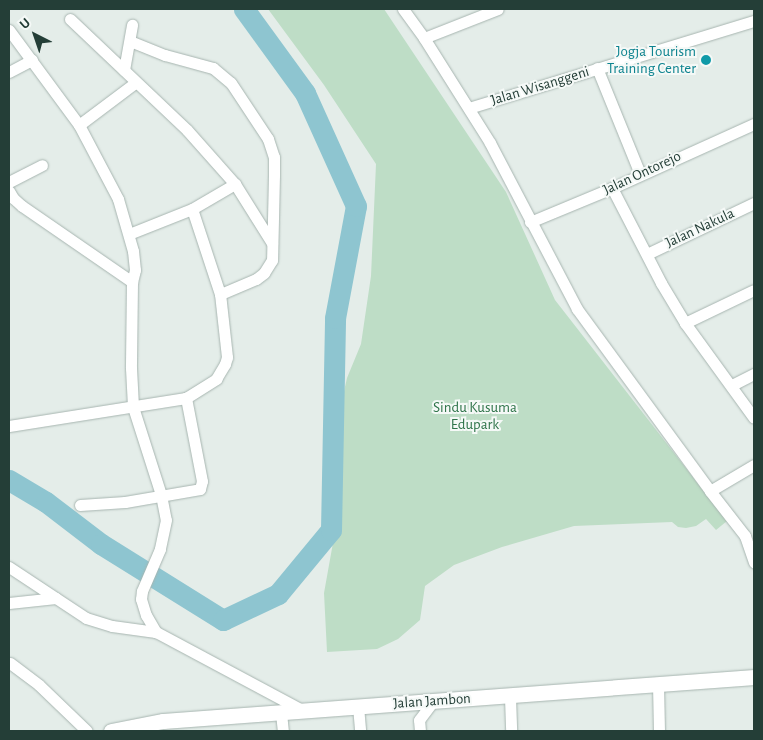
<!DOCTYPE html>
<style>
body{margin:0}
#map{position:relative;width:763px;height:740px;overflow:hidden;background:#e4ede9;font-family:"Alegreya Sans",sans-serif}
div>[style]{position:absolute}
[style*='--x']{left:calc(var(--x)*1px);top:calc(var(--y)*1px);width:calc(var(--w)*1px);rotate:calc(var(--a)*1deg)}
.green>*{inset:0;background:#beddc6}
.river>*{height:21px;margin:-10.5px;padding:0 10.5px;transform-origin:10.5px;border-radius:10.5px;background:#8ec5d0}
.roads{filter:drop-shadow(0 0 1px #a7b5b0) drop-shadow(0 0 1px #a7b5b0)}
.minor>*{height:11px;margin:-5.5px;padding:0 5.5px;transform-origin:5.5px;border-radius:5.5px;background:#fff}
.secondary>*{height:15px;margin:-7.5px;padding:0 7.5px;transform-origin:7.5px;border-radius:7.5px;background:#fff}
.dots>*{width:14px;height:14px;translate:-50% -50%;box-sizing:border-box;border:2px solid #f5f9f7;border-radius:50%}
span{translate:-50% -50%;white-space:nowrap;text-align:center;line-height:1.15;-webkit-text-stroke:4px #f5f9f7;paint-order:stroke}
.culture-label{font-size:15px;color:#0d838f}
.right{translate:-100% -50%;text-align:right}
.street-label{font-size:15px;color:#243e37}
.park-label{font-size:15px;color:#2f744a}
.frame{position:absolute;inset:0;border:10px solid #243e37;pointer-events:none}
.north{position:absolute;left:10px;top:10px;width:50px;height:50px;-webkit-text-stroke:4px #f5f9f7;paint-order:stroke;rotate:319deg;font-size:14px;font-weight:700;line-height:20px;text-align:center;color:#243e37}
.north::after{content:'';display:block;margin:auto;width:18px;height:22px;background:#243e37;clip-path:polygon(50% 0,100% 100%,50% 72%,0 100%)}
</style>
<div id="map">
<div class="green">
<div style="clip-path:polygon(268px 9px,384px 9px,506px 192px,555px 300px,727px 521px,716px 530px,706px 519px,696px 526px,686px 528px,678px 527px,672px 522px,574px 526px,502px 547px,454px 565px,425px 586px,420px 620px,398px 639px,377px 649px,327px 652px,324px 593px,336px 526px,342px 400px,347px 378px,361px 344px,371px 276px,376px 164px,324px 85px)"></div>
</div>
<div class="river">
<div style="--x:9;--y:480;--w:43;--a:30.7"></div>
<div style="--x:46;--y:502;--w:69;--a:37.4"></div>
<div style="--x:101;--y:544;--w:144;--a:31.9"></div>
<div style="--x:223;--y:620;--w:61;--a:-25.3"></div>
<div style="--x:278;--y:594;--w:83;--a:-50.4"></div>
<div style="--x:331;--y:530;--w:212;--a:-88.9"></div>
<div style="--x:335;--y:318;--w:114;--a:-79.4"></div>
<div style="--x:356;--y:206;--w:124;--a:-114.3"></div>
<div style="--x:305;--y:93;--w:104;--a:-126"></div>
</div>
<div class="roads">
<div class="minor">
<div style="--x:403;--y:9;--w:36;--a:54"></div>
<div style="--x:424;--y:38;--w:124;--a:57.8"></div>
<div style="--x:490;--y:143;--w:187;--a:62.3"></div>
<div style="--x:577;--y:309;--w:225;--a:53.8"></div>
<div style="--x:710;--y:491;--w:57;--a:52.1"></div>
<div style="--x:745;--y:536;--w:28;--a:71"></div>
<div style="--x:70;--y:19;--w:161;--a:43.5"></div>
<div style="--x:187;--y:130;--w:72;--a:48.4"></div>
<div style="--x:235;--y:184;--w:70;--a:57.9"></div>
<div style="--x:9;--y:30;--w:118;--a:53.6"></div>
<div style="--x:79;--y:125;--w:84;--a:62.2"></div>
<div style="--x:118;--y:199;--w:54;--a:73.9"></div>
<div style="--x:133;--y:251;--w:19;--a:84"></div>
<div style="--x:135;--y:270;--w:12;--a:104"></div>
<div style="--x:132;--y:282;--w:86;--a:90.7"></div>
<div style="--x:131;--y:368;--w:39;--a:87"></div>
<div style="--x:133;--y:407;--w:92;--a:72.3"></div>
<div style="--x:161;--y:495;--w:25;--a:79"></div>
<div style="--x:166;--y:520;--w:30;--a:102"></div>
<div style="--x:160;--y:549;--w:46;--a:113.2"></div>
<div style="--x:142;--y:591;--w:8;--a:97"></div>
<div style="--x:141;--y:599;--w:17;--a:73"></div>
<div style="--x:146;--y:615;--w:20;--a:60"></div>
<div style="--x:156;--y:632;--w:166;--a:28.1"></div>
<div style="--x:424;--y:38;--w:79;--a:-21.4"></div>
<div style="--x:130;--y:41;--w:38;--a:22"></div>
<div style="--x:165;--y:55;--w:50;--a:15.2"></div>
<div style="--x:213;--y:68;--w:23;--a:40"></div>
<div style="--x:231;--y:83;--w:67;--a:56.5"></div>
<div style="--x:268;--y:139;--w:19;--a:72"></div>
<div style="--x:274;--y:157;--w:18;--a:90"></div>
<div style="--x:274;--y:175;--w:85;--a:91.3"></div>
<div style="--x:272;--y:260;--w:15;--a:122"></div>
<div style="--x:264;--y:273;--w:10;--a:143"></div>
<div style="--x:256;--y:279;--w:39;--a:157"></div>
<div style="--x:220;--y:294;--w:89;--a:-108.2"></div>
<div style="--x:192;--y:209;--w:50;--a:-30.2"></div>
<div style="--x:597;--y:68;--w:114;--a:67.9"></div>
<div style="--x:124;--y:70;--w:46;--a:-79.9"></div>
<div style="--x:9;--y:72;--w:26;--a:-28"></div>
<div style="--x:469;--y:108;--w:298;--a:-17"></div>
<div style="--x:79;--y:125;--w:71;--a:-37"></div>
<div style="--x:9;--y:182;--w:37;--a:-27"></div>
<div style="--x:612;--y:188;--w:107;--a:62.7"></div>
<div style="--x:661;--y:283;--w:47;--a:59"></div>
<div style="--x:685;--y:323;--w:117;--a:54"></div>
<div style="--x:9;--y:191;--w:8;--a:60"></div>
<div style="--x:13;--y:198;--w:12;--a:42"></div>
<div style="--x:22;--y:206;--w:134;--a:34.6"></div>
<div style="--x:530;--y:222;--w:89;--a:-22.5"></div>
<div style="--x:612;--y:188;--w:156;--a:-24.3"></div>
<div style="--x:129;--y:234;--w:68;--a:-21.6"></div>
<div style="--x:647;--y:254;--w:119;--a:-25.5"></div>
<div style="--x:685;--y:323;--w:76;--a:-25.6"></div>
<div style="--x:732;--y:385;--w:25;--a:-27"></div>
<div style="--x:9;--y:426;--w:179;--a:-9"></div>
<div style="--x:186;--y:398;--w:36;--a:-32"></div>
<div style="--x:216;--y:379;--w:17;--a:-59"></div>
<div style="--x:225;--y:364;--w:7;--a:-74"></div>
<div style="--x:227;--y:357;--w:63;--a:-96.3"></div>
<div style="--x:710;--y:491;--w:51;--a:-30.6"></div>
<div style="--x:80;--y:505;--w:45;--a:-3.8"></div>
<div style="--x:125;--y:502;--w:76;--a:-9.8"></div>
<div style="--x:200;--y:489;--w:8;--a:-76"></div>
<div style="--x:202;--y:481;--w:85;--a:-100.9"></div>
<div style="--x:9;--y:567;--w:92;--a:33.5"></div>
<div style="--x:86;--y:618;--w:27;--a:17"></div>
<div style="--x:112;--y:626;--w:44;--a:7.8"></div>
<div style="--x:9;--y:603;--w:47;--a:-6.1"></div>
<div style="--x:10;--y:663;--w:36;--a:37"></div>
<div style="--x:39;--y:685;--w:66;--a:43.8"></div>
<div style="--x:658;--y:684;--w:47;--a:88.8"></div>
<div style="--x:510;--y:697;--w:34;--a:88"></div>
<div style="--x:358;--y:706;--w:25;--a:85"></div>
<div style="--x:281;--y:713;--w:18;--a:84"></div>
<div style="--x:420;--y:731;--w:11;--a:-95"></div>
<div style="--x:419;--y:720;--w:25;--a:-53"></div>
</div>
<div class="secondary">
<div style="--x:111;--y:731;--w:53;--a:-10.9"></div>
<div style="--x:163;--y:721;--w:593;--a:-4.26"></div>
</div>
</div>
<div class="dots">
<div style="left:706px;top:60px;background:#0f9aa8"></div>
</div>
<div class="culture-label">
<span class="right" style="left:696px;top:60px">Jogja Tourism<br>Training Center</span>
</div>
<div class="street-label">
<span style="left:540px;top:86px;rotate:-17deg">Jalan Wisanggeni</span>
<span style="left:642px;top:173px;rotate:-25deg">Jalan Ontorejo</span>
<span style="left:700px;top:228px;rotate:-25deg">Jalan Nakula</span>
<span style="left:432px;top:701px;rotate:-4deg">Jalan Jambon</span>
</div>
<div class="park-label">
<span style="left:475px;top:416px">Sindu Kusuma<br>Edupark</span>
</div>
<div class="frame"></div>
<div class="north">U</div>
</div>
